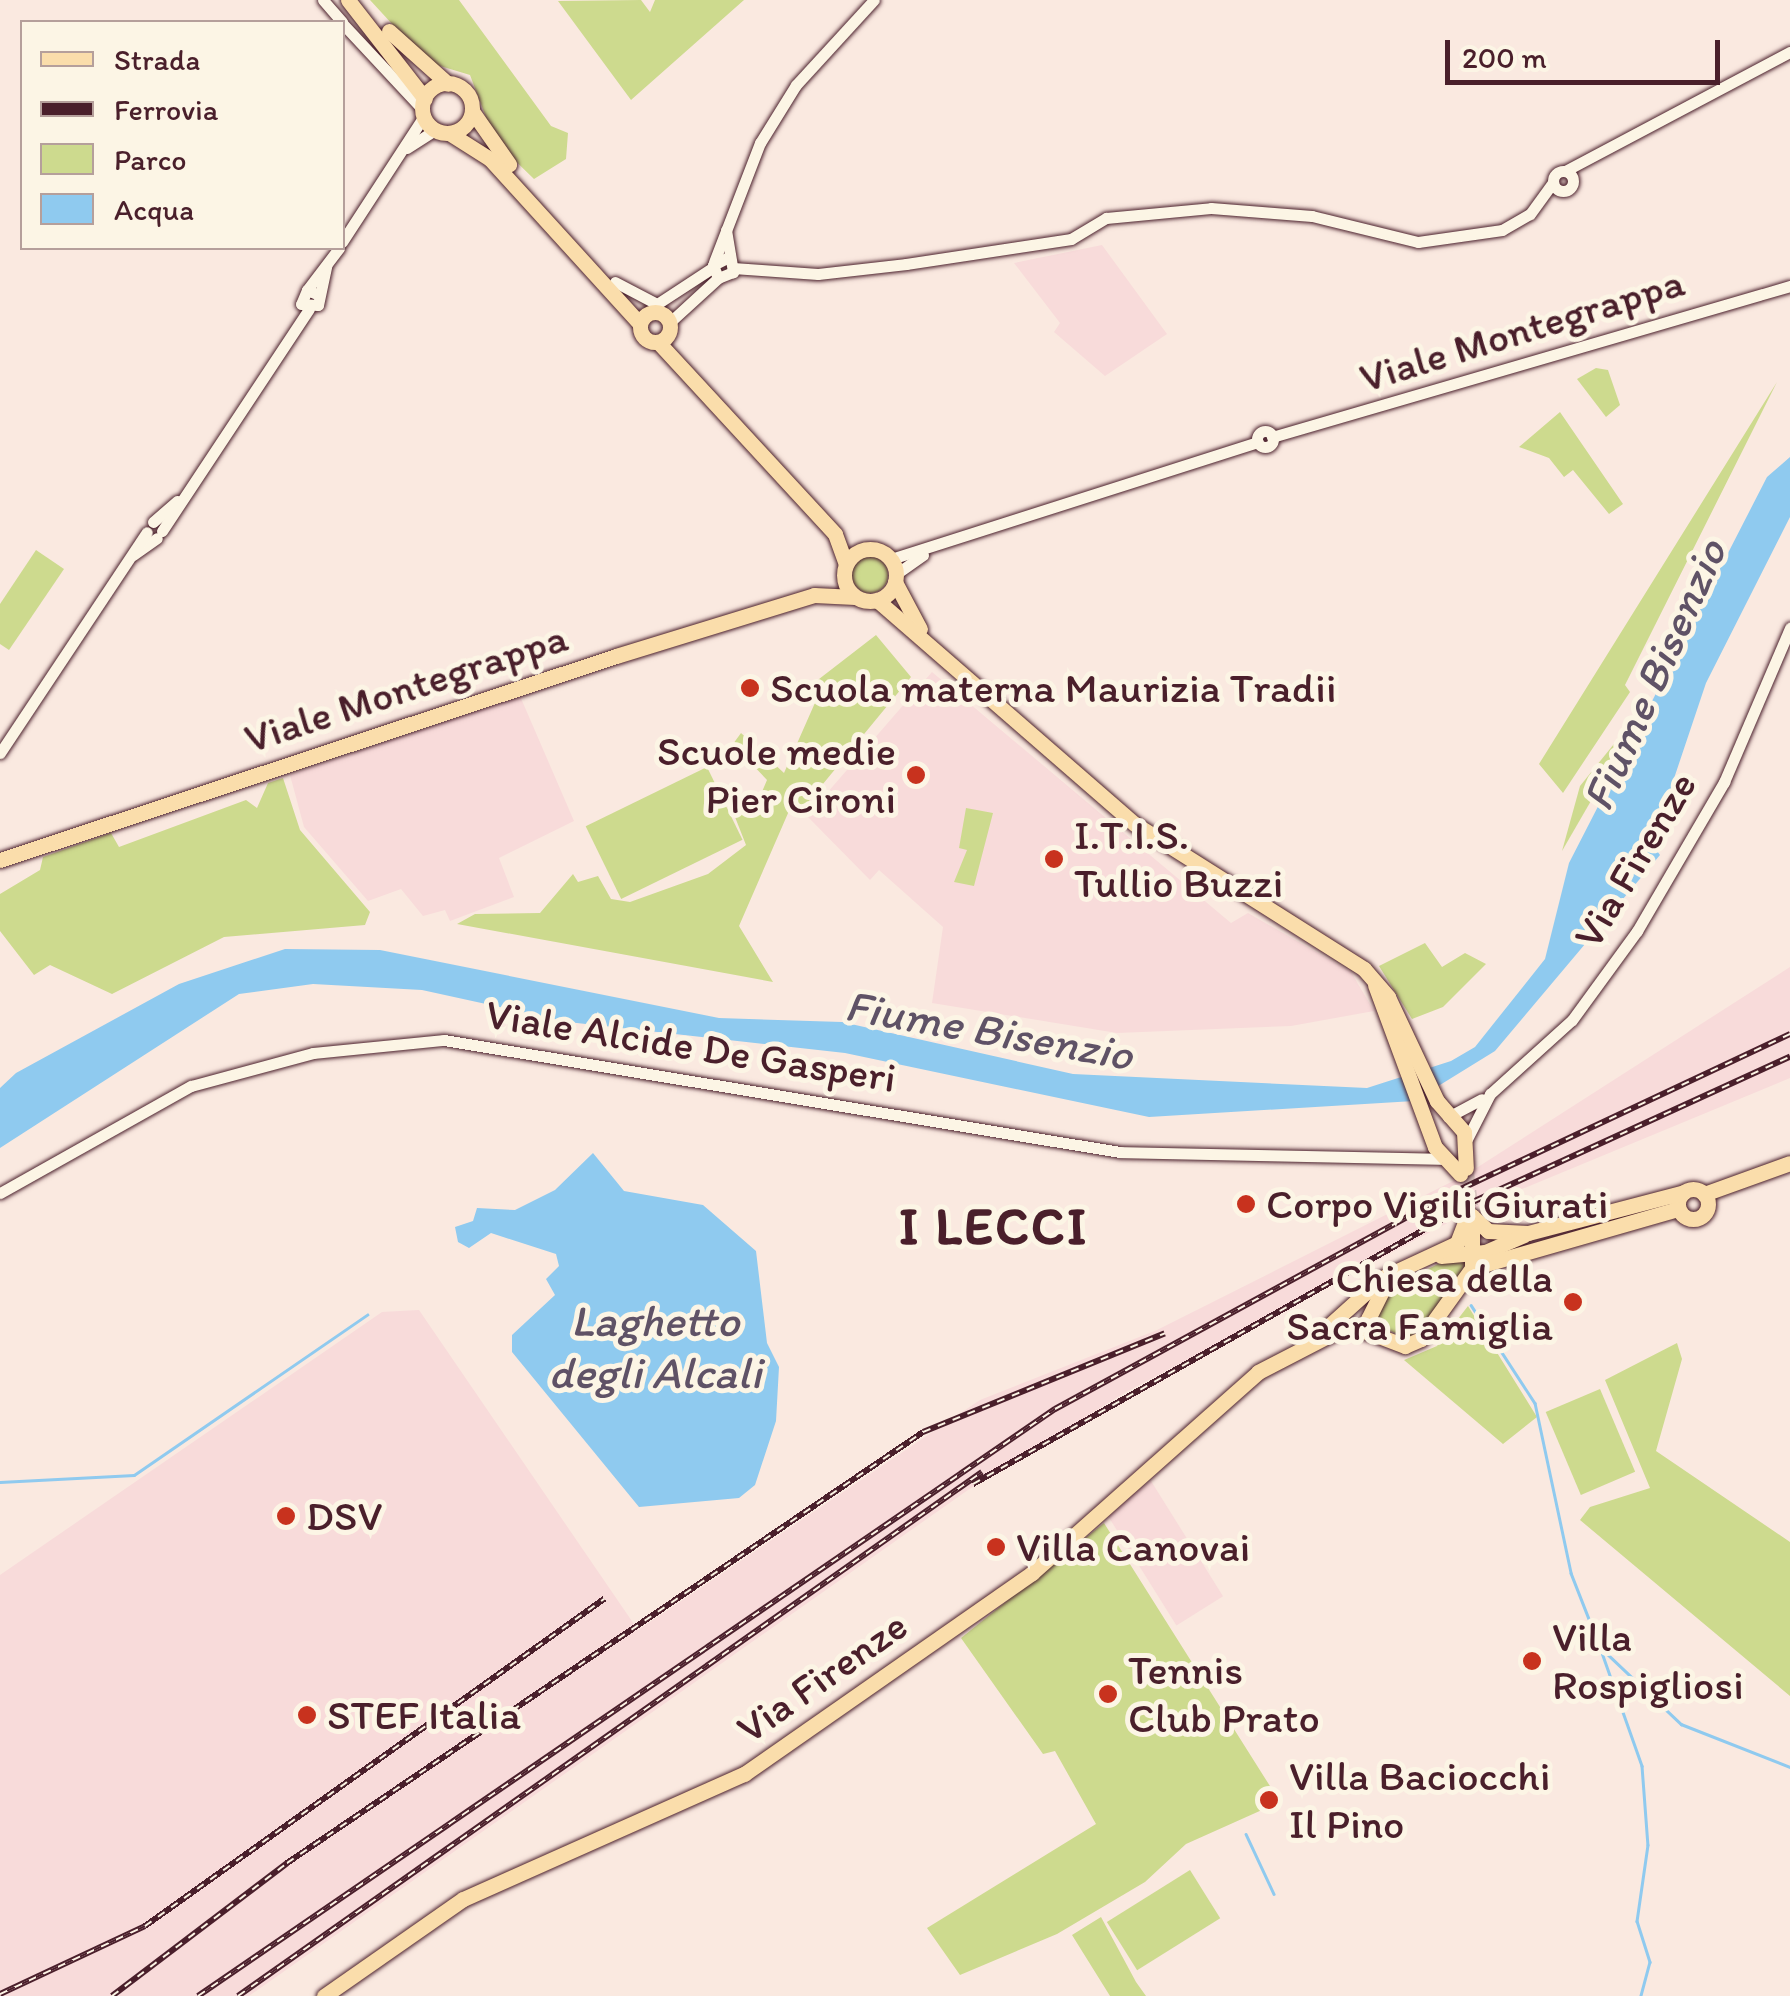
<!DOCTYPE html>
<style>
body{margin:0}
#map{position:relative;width:1790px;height:1996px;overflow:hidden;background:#fae9e0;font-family:Itim,sans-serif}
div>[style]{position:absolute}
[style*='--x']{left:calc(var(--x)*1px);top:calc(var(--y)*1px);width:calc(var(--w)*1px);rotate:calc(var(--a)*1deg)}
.built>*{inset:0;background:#f8dbda;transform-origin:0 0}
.green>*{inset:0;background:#cdda8e;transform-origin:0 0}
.round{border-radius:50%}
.water>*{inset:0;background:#8fcaef}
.stream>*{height:2.5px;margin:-1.25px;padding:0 1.25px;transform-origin:1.25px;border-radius:1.25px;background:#8fcaef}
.major-tunnel>*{height:15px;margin-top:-7.5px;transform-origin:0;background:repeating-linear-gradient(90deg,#d7c1bc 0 15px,transparent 0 23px)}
.roads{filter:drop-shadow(0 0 2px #4a1f2b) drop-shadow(0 0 2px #4a1f2b)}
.minor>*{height:11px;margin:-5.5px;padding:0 5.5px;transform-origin:5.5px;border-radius:5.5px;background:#fcf5e5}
.minor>.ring{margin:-5.5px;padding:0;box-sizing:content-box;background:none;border:11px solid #fcf5e5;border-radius:50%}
.major>*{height:15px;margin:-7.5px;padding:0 7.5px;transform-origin:7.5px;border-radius:7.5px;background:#faddab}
.major>.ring{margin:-7.5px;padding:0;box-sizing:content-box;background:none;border:15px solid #faddab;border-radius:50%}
.rail>*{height:6px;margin-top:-3px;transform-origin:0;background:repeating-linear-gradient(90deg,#fcf5e5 0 8px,#4a1f2b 0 16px);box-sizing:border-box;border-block:2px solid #4a1f2b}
.dots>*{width:28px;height:28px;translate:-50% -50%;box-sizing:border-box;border:5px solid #fcf5e5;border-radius:50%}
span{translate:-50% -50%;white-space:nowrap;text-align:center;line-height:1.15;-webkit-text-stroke:10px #fcf5e5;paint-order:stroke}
.street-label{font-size:42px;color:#4a1f2b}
.poi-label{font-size:42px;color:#4a1f2b}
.left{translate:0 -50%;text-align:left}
.right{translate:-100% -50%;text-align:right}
.water-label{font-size:45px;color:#5f5266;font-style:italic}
.district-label{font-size:52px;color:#4a1f2b;font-weight:700;letter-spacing:2.5px}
.legend{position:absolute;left:20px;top:20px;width:325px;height:230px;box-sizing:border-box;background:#fcf5e5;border:2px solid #b59f9b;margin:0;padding:12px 18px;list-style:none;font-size:30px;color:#4a1f2b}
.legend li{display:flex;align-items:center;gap:20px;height:50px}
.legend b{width:50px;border:2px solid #b59f9b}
.scale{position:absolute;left:1445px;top:40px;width:275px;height:45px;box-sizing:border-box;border:5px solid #4a1f2b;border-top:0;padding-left:12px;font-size:30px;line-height:35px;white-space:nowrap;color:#4a1f2b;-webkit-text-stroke:8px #fcf5e5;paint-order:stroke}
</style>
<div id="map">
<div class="built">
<div style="clip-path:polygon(1102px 245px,1167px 334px,1105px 376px,1054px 332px,1060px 323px,1014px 263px)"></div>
<div style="clip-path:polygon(932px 672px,1231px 923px,1248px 913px,1351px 972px,1374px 1011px,1291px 1026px,1117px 1033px,932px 1003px,943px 927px,879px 870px,870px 880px,807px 816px)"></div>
<div style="clip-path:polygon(520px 696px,574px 821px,499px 858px,514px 897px,450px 921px,445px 910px,423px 916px,401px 889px,368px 901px,304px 827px,290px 775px)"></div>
<div style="clip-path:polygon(1790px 967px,1790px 1078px,1476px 1208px,1126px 1392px,968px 1490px,249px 1996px,0 1996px,0 1575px,382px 1312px,419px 1310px,638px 1630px,980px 1400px,1157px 1330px,1467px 1174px)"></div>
<div style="left:1151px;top:1481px;width:136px;height:55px;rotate:58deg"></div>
</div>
<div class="green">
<div style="clip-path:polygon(370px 0,459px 0,551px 126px,568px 133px,566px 159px,534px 179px,495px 141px,470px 75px,427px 62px)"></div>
<div style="clip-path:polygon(641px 0,650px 12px,655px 0,744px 0,631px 100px,558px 1px)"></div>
<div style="clip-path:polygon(1596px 368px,1608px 370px,1620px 405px,1606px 417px,1577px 379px)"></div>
<div style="clip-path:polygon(1777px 382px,1625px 685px,1630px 692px,1563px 793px,1539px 764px)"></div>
<div style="clip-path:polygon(1560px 412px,1623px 504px,1609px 514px,1573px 470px,1564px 477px,1549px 458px,1519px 447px)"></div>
<div style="clip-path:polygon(36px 550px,64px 569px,9px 650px,0 644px,0 604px)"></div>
<div class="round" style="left:852px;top:557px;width:36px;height:36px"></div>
<div style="clip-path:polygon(876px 635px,911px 677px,804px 807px,792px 804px,739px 926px,773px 982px,457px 924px,475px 914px,540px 913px,573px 874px,578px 882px,598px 876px,611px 899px,630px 902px,708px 874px,746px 845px,735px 817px,756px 806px,767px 780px,733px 744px,741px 733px,784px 773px,818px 696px,810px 686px)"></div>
<div style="clip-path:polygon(1618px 739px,1599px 787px,1562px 851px,1580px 786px)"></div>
<div style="left:707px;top:767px;width:81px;height:135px;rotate:64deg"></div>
<div style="clip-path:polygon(283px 778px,300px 830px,370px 912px,365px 925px,224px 937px,112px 994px,50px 965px,34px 975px,0 931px,0 894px,40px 870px,43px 857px,111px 833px,119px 847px,246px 800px,257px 808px,268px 783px)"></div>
<div style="clip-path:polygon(966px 808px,993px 813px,974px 886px,954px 882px,967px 850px,959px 848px)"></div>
<div style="clip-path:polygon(1425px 943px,1442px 967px,1465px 953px,1486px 964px,1443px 1007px,1412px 1019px,1379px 966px)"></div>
<div style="clip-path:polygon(1470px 1261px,1422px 1329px,1406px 1339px,1375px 1323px,1386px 1290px,1442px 1262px)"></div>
<div style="clip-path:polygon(1468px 1306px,1537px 1417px,1503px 1444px,1404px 1360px,1437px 1346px)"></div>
<div style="clip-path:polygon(1677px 1343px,1682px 1359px,1656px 1451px,1790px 1542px,1790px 1696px,1580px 1520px,1590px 1507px,1650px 1488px,1605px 1380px)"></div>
<div style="left:1600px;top:1389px;width:90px;height:59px;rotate:67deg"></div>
<div style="clip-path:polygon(1104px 1523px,1280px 1802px,1186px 1844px,1145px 1882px,1057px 1934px,960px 1975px,927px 1928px,1096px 1824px,1055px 1751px,1043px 1754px,961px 1638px)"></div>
<div style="left:1190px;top:1870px;width:57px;height:98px;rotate:58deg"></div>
<div style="clip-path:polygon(1101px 1917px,1136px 1982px,1146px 1996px,1110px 1996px,1072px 1935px)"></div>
</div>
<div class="water">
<div style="clip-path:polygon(1790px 457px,1790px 517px,1706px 683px,1652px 844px,1660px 855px,1495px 1051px,1414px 1101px,1149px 1117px,845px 1053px,568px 1022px,422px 990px,313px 984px,239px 994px,0 1148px,0 1088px,16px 1073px,179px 984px,285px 949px,380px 950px,719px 1018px,842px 1022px,1073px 1074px,1367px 1088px,1451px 1061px,1475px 1047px,1545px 959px,1569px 863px,1767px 477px)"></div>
<div style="clip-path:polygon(593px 1153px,624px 1191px,703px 1205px,756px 1251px,767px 1343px,779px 1367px,776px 1421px,755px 1485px,739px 1498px,639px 1507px,512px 1352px,512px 1335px,555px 1295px,546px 1279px,559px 1266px,556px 1254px,491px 1233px,469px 1248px,458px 1242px,455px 1227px,473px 1221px,477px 1208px,515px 1210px,555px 1190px)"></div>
</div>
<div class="stream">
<div style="--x:1471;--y:1305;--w:117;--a:56.9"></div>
<div style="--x:1535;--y:1403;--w:174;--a:78"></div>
<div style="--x:1571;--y:1573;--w:79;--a:68.6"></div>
<div style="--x:1600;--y:1647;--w:112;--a:43.5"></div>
<div style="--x:1681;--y:1724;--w:117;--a:21.5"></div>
<div style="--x:0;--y:1482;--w:134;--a:-3"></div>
<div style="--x:134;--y:1475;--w:283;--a:-34.5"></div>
<div style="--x:1601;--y:1650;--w:123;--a:70.5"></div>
<div style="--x:1642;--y:1766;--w:79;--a:85.7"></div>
<div style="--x:1648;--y:1845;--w:77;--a:98.2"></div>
<div style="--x:1637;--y:1921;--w:43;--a:72.4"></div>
<div style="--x:1650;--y:1962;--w:35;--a:105"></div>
<div style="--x:1246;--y:1834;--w:66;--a:65"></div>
</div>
<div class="major-tunnel">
<div style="--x:1466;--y:1168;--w:48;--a:82.9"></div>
</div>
<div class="roads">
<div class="minor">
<div style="--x:323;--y:0;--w:29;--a:49"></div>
<div style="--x:342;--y:23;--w:119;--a:47"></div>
<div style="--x:407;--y:148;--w:33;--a:-33"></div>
<div style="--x:1565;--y:171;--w:255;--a:-27.9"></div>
<div class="ring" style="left:1553px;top:171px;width:9px;height:9px"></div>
<div style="--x:726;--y:230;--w:43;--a:80.5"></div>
<div style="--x:733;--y:272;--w:16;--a:158"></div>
<div style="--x:718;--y:278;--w:14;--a:-111"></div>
<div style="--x:713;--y:265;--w:16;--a:-27"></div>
<div style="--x:342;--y:242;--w:150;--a:-56.9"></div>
<div style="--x:714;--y:262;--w:128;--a:-68.9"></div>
<div style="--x:760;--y:143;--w:68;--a:-58.2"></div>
<div style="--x:796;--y:85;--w:115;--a:-47.5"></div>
<div style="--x:733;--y:268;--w:85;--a:4"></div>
<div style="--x:818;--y:274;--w:89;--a:-6.5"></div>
<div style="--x:906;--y:264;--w:167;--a:-8.6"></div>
<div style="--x:1071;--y:239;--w:41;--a:-31"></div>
<div style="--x:1106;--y:218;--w:105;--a:-5.4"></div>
<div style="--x:1211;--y:208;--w:101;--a:4.5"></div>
<div style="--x:1312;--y:216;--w:109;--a:13.8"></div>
<div style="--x:1418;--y:242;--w:85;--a:-8.1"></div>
<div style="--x:1502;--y:230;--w:32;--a:-30"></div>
<div style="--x:1530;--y:214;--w:39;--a:-54"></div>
<div style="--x:615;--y:282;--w:47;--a:27.6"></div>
<div style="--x:657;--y:304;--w:66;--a:-33.2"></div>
<div style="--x:307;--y:290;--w:53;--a:-52.7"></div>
<div style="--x:319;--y:295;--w:13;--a:-157"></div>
<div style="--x:307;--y:290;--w:15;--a:113"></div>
<div style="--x:301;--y:304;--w:17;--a:3"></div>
<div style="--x:318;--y:305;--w:40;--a:-78"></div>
<div style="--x:670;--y:322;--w:65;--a:-42.5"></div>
<div class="ring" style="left:1257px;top:431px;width:5px;height:5px"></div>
<div style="--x:1272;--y:437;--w:540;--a:-16.25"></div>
<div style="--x:153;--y:522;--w:32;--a:-41"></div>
<div style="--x:162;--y:531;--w:266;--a:-56.5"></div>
<div style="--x:133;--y:555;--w:29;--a:-35"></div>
<div style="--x:891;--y:559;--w:385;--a:-17.7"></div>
<div style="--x:896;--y:574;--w:33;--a:-35"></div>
<div style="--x:0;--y:753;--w:265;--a:-56.4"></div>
<div style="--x:1448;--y:1117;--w:38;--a:-28"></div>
<div style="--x:1467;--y:1139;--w:51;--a:-62.9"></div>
<div style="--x:1490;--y:1094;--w:110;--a:-42.1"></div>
<div style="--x:1572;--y:1020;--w:110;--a:-53.9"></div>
<div style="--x:1637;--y:931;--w:173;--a:-59.7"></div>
<div style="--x:1724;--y:782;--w:168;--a:-66.8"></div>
<div style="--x:0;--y:1193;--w:219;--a:-29.3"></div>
<div style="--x:191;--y:1086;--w:126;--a:-15.1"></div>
<div style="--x:313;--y:1053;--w:132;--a:-5.7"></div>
<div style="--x:444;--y:1040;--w:685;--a:9.41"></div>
<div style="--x:1120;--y:1152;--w:324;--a:1.2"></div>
</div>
<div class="major">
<div style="--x:348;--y:0;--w:125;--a:52.1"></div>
<div style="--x:389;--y:31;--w:79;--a:41.9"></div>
<div class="ring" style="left:422px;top:83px;width:35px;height:35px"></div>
<div style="--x:472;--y:111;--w:65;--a:55.1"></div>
<div style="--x:449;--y:133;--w:49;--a:32.4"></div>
<div style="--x:490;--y:159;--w:223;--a:47.7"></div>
<div class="ring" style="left:640px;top:312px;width:15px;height:15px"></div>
<div style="--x:658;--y:342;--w:261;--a:47.3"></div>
<div style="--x:835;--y:534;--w:32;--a:70"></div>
<div class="ring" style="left:844px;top:549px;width:37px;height:37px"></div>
<div style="--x:895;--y:582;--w:53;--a:62"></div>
<div style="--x:877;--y:600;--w:342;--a:41"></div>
<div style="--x:1135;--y:824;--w:271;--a:32.3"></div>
<div style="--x:1364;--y:969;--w:37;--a:49"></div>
<div style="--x:1388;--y:997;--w:115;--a:64.8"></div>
<div style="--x:1437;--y:1101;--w:41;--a:48.9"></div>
<div style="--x:1464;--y:1132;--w:36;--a:87"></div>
<div style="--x:0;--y:860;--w:649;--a:-18.32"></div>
<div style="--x:616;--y:656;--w:207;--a:-17.1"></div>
<div style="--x:814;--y:595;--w:41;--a:2.8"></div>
<div style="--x:1375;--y:985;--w:173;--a:69.7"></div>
<div style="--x:1435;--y:1147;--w:37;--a:47"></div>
<div class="ring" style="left:1678px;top:1189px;width:15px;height:15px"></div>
<div style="--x:1704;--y:1194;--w:91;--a:-19.8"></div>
<div style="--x:1472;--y:1216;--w:22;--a:43"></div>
<div style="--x:1488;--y:1231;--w:40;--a:2.9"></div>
<div style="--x:1528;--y:1233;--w:161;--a:-14.7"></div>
<div style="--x:1441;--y:1256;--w:44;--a:-5.2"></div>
<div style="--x:1485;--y:1252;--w:43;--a:-23.6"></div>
<div style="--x:1472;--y:1268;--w:214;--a:-16"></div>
<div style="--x:1390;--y:1275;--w:49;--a:116.6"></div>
<div style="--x:1368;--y:1319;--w:18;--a:63"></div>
<div style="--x:1376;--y:1335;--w:31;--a:21"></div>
<div style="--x:1405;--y:1346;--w:17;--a:-24"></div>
<div style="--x:1421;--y:1339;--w:87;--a:-54.3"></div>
<div style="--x:1472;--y:1268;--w:52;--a:-90"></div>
<div style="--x:1322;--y:1332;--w:81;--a:-42"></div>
<div style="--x:1382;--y:1278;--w:83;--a:-25"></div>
<div style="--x:1457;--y:1243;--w:25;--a:-69"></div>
<div style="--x:324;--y:1996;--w:169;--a:-34.9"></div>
<div style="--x:463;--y:1899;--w:308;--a:-24"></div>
<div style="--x:744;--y:1774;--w:351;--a:-34.9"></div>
<div style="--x:1032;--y:1573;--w:302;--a:-41.6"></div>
<div style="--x:1258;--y:1372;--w:100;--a:-27.3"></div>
<div style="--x:1347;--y:1326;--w:30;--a:17"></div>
</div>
</div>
<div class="rail">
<div style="--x:1431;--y:1221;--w:395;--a:-24.6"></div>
<div style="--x:973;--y:1484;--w:540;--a:-29.42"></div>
<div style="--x:0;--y:1994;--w:160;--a:-25.1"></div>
<div style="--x:145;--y:1926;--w:564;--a:-35.47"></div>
<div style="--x:112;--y:1996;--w:220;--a:-37.2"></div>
<div style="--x:287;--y:1863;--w:768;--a:-34.12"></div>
<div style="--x:923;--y:1432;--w:261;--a:-22.2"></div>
<div style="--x:198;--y:1996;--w:1039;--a:-34.41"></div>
<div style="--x:1055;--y:1409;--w:450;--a:-28.6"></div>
<div style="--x:1450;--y:1194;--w:376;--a:-25.2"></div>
<div style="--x:238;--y:1996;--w:910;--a:-35.16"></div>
</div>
<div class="dots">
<div style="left:750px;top:688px;background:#c8321e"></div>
<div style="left:916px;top:775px;background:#c8321e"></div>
<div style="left:1054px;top:859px;background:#c8321e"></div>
<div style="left:1246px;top:1204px;background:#c8321e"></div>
<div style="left:1573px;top:1302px;background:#c8321e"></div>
<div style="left:286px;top:1516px;background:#c8321e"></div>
<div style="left:996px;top:1547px;background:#c8321e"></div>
<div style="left:1532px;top:1661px;background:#c8321e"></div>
<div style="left:1108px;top:1694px;background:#c8321e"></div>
<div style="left:307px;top:1715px;background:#c8321e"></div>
<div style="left:1269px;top:1800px;background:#c8321e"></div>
</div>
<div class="street-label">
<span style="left:1522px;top:330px;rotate:-17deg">Viale Montegrappa</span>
<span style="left:406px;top:688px;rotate:-18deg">Viale Montegrappa</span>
<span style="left:1635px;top:860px;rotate:-59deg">Via Firenze</span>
<span style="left:691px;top:1046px;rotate:9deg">Viale Alcide De Gasperi</span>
<span style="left:822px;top:1677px;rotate:-35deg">Via Firenze</span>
</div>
<div class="poi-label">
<span class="left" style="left:770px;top:688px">Scuola materna Maurizia Tradii</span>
<span class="right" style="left:896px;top:775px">Scuole medie<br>Pier Cironi</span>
<span class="left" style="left:1074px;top:859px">I.T.I.S.<br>Tullio Buzzi</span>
<span class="left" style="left:1266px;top:1204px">Corpo Vigili Giurati</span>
<span class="right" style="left:1553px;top:1302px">Chiesa della<br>Sacra Famiglia</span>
<span class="left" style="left:306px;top:1516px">DSV</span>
<span class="left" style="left:1016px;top:1547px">Villa Canovai</span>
<span class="left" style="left:1552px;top:1661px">Villa<br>Rospigliosi</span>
<span class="left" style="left:1128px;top:1694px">Tennis<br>Club Prato</span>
<span class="left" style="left:327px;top:1715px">STEF Italia</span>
<span class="left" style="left:1289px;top:1800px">Villa Baciocchi<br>Il Pino</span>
</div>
<div class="water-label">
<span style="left:1654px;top:675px;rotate:-66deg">Fiume Bisenzio</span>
<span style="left:989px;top:1030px;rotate:10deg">Fiume Bisenzio</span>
<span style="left:655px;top:1347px">Laghetto<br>degli Alcali</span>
</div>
<div class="district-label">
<span style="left:994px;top:1227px">I LECCI</span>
</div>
<ul class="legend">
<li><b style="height:12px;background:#faddab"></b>Strada</li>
<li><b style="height:12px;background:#4a1f2b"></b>Ferrovia</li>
<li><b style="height:28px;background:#cdda8e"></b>Parco</li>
<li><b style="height:28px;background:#8fcaef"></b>Acqua</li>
</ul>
<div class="scale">200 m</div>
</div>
